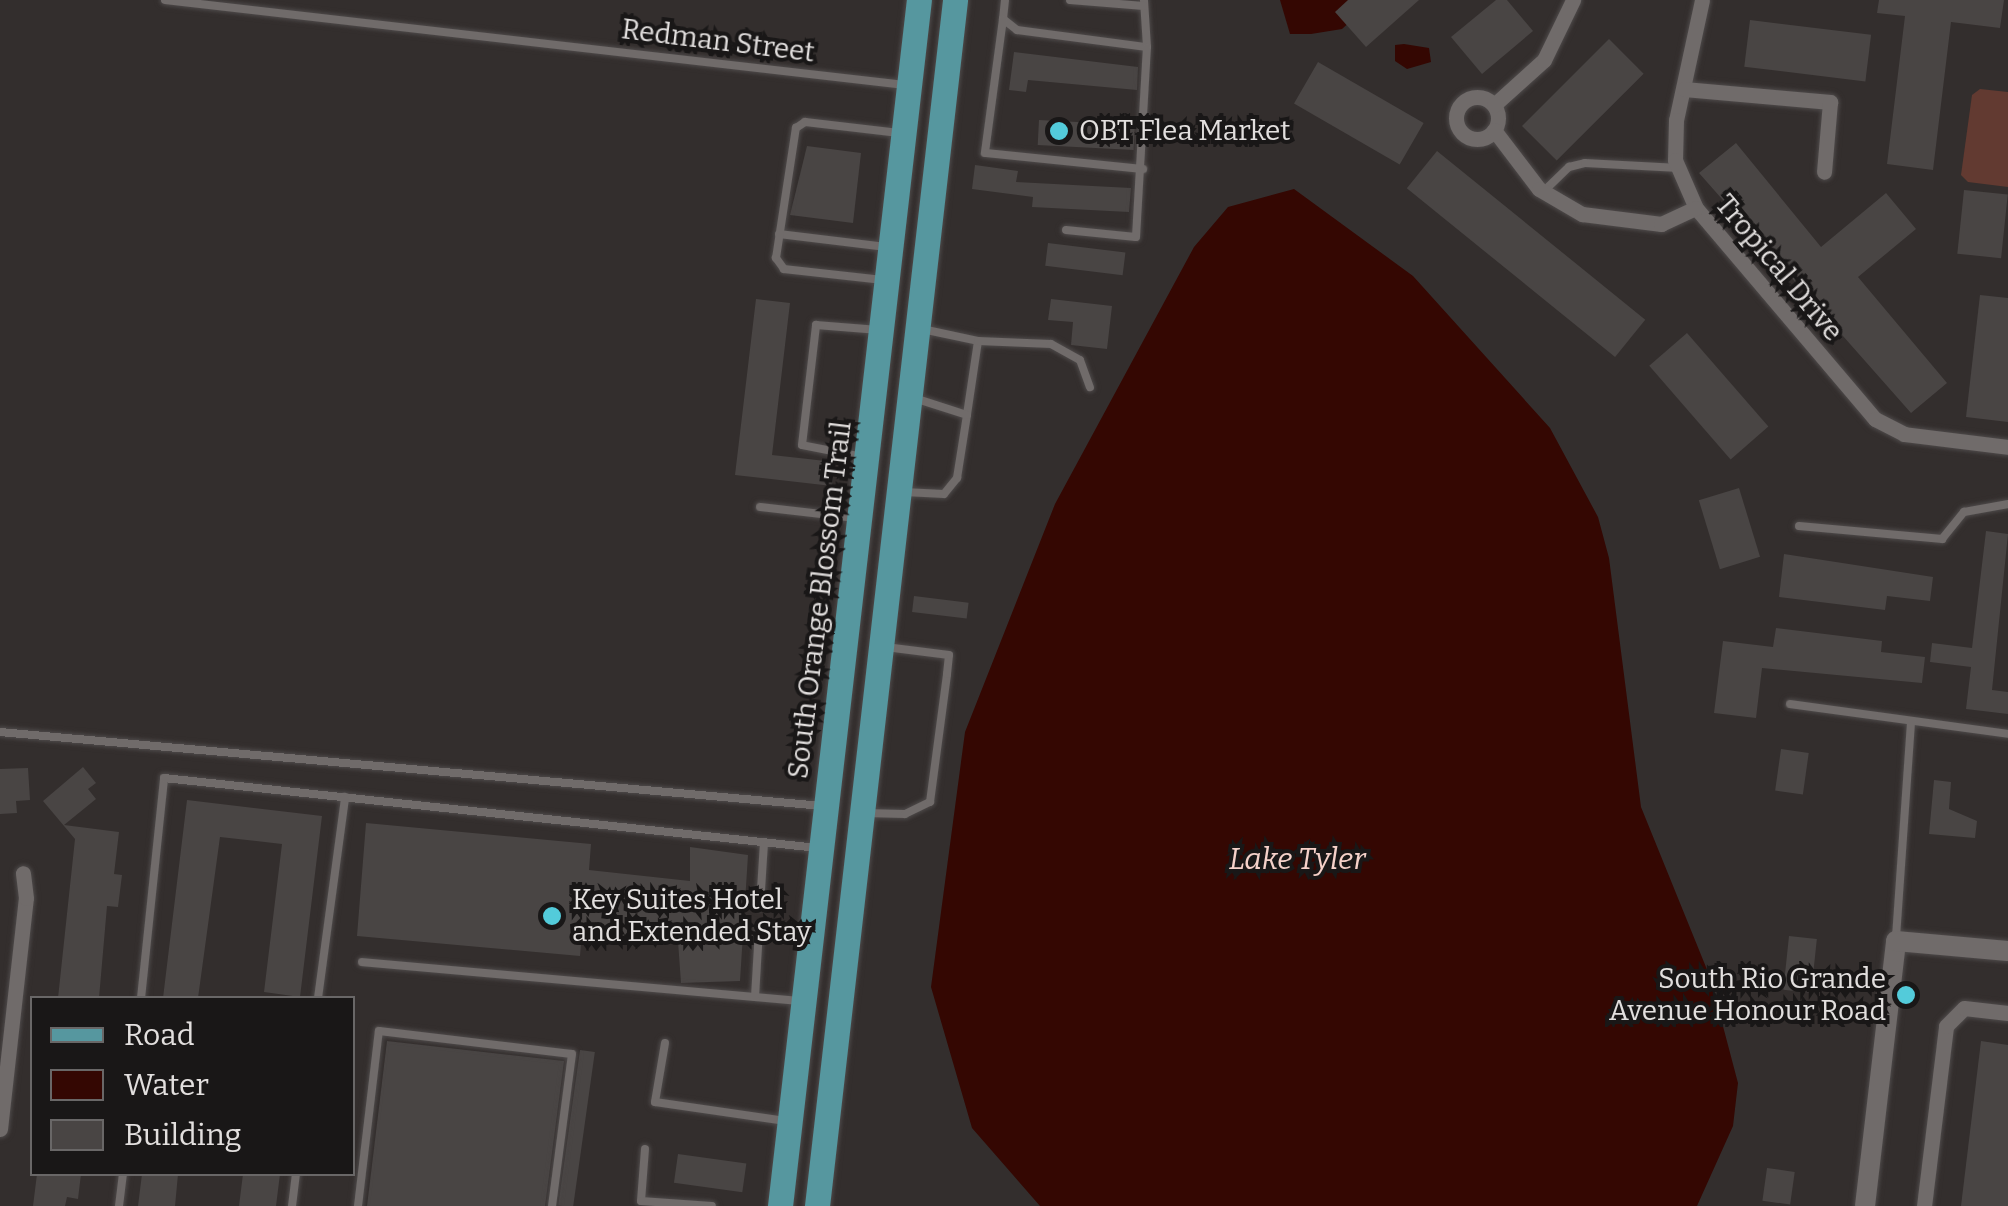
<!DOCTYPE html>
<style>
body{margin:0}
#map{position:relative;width:2008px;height:1206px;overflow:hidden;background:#332e2d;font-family:Bitter,serif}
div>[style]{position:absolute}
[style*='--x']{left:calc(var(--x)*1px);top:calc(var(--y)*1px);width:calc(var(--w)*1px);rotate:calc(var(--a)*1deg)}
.green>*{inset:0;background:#623a31}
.water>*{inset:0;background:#340702}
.building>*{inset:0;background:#494544;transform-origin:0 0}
.roads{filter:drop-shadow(0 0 2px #4e4a4a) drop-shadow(0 0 2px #4e4a4a)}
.service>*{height:8px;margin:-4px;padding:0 4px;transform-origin:4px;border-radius:4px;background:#706b6a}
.minor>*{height:15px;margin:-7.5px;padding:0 7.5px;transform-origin:7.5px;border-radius:7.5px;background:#706b6a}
.minor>.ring{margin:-7.5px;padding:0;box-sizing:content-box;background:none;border:15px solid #706b6a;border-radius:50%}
.tertiary>*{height:20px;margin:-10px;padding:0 10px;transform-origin:10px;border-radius:10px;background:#706b6a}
.primary>*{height:25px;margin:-12.5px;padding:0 12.5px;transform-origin:12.5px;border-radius:12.5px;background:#56979f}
.dots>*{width:28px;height:28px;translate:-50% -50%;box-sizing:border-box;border:5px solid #191717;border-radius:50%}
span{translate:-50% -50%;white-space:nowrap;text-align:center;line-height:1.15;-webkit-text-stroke:8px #191717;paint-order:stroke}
.street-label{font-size:28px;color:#e2dfde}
.poi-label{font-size:28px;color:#e2dfde}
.left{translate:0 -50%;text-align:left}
.right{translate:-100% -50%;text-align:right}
.water-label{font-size:30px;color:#f5d1c9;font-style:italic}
.legend{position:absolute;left:30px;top:996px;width:325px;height:180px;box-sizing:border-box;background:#191717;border:2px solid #696767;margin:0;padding:12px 18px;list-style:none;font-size:30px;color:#e2dfde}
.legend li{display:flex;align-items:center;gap:20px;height:50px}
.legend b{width:50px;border:2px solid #696767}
</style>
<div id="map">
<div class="green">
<div style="clip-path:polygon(1980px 89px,2008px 92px,2008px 187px,1968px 182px,1961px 175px,1972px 95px)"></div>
</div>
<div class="water">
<div style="clip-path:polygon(1280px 0,1374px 0,1342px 29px,1311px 34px,1290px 34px)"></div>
<div style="clip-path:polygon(1404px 44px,1429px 48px,1431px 62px,1407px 69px,1395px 61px,1395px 45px)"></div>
<div style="clip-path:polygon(1294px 189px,1413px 276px,1550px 428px,1598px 517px,1609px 558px,1641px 807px,1710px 977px,1738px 1083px,1733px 1126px,1697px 1206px,1040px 1206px,972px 1128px,931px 987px,965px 732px,1055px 504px,1194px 247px,1228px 207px)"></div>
</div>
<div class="building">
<div style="clip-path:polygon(1348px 0,1419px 0,1366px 47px,1335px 12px)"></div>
<div style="clip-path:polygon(1496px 0,1507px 0,1533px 31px,1482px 74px,1451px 37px)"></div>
<div style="clip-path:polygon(1879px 0,2004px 0,2000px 28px,1951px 22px,1933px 170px,1887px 164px,1905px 16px,1877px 13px)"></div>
<div style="left:1750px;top:20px;width:122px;height:47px;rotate:7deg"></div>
<div style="left:1609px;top:39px;width:49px;height:123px;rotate:45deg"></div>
<div style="clip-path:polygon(1014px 52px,1138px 67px,1137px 90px,1028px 80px,1026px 92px,1009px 90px)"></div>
<div style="left:1318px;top:62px;width:122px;height:48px;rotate:30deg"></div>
<div style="left:1039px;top:120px;width:96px;height:25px;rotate:3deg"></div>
<div style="clip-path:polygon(1736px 143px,1821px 247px,1886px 193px,1916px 229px,1858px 277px,1947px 383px,1911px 413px,1699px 173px)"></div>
<div style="clip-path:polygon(807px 146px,861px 153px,853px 223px,790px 215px)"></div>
<div style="left:1437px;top:151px;width:268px;height:48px;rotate:39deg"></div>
<div style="clip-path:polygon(975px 165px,1018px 171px,1016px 182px,1131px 188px,1129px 212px,1032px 207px,1033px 197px,972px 189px)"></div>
<div style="left:1964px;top:190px;width:44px;height:64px;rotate:6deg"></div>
<div style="left:1048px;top:243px;width:78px;height:23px;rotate:7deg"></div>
<div style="clip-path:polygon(1980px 295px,2008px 298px,2008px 422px,1966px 417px)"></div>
<div style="clip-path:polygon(756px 299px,790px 303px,772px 455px,835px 462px,832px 486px,735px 475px)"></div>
<div style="clip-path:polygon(1051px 299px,1112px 306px,1107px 349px,1071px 345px,1073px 322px,1048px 320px)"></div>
<div style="left:1687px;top:333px;width:124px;height:50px;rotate:49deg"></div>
<div style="left:1739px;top:488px;width:72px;height:42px;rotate:73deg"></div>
<div style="clip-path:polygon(1986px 531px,2008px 534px,1992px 690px,2008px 692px,2008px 714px,1966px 709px,1971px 667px,1930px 662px,1932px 643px,1972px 648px)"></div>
<div style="clip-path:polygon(1784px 554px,1933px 577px,1930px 601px,1887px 596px,1885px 610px,1779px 597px)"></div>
<div style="left:914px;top:596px;width:55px;height:16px;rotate:7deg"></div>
<div style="clip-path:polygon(1776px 628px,1882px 641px,1881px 652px,1925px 657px,1922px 683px,1762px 668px,1756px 718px,1714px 713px,1723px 641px,1773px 647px)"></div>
<div style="left:1781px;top:749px;width:28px;height:42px;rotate:8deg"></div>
<div style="clip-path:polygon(83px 767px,96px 783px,88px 789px,96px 799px,64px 825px,119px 832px,114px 874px,122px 875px,118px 907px,107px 906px,99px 998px,58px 998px,75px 839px,43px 801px)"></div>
<div style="clip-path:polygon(28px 768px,30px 800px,16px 801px,17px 813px,0 814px,0 769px)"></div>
<div style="clip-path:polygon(1934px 780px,1951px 782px,1949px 809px,1977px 821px,1975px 838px,1929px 834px)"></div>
<div style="clip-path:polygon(187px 800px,322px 816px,300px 997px,264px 992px,282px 844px,220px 837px,198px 998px,163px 998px)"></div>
<div style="clip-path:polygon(366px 823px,591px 844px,589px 870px,690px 881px,690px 847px,748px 855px,740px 981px,681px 983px,678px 941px,582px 932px,580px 956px,357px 936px)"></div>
<div style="left:1789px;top:936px;width:28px;height:54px;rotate:6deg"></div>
<div style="clip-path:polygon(387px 1041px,564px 1061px,545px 1206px,367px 1206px)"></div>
<div style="clip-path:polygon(1981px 1041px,2008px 1045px,2008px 1206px,1961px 1206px)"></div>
<div style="left:580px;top:1050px;width:15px;height:157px;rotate:8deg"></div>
<div style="left:678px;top:1154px;width:69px;height:29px;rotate:8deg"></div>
<div style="left:1767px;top:1168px;width:28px;height:33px;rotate:8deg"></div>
<div style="clip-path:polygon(37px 1174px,81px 1174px,78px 1199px,67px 1197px,65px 1206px,33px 1206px)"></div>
<div style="clip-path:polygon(142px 1174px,178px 1174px,175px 1206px,138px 1206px)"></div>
<div style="clip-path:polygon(243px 1174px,280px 1174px,276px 1206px,239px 1206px)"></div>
</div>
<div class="roads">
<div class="service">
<div style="--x:165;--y:0;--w:745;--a:6.55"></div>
<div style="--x:1005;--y:0;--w:19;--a:96"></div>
<div style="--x:1003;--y:19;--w:18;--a:38"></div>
<div style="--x:1017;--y:30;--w:131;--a:7.5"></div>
<div style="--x:1147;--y:47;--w:47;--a:-93.7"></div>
<div style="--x:1070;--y:0;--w:74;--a:4.6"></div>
<div style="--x:1003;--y:19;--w:135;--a:97.7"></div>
<div style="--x:985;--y:153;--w:159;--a:5.8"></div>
<div style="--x:1544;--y:191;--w:35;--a:-44"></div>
<div style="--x:1569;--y:167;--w:16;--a:-14"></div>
<div style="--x:1585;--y:163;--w:94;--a:3"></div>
<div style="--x:1066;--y:230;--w:70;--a:5.7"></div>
<div style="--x:1136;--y:237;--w:190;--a:-86.7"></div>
<div style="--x:779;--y:234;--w:108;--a:6.9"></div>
<div style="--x:883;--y:280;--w:100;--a:-173.7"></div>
<div style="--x:784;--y:269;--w:14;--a:-126"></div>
<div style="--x:776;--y:258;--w:132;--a:-81.3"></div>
<div style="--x:796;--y:128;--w:11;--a:-34"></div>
<div style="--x:805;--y:122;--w:95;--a:6.7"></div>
<div style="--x:922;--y:329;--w:57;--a:12.1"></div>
<div style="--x:978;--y:341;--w:75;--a:98.5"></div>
<div style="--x:978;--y:341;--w:73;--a:2.4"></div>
<div style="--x:1051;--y:344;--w:33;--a:29"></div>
<div style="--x:1080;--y:360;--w:29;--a:70"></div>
<div style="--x:863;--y:457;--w:62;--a:-168.9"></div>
<div style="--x:802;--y:445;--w:121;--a:-83.3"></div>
<div style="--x:816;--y:325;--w:63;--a:4.5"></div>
<div style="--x:904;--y:492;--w:40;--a:2.9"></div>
<div style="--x:944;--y:494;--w:21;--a:-51"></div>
<div style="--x:957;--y:478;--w:64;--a:-81"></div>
<div style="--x:967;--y:415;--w:56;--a:-162.2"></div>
<div style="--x:760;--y:507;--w:97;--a:6.5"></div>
<div style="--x:1799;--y:526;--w:144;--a:5.2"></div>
<div style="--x:1942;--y:539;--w:35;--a:-51"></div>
<div style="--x:1964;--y:512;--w:45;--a:-10.3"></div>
<div style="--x:1790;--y:704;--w:220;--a:7.8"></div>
<div style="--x:0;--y:732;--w:825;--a:5.14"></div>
<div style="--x:864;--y:813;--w:41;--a:1.4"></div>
<div style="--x:905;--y:814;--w:28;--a:-26"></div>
<div style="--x:930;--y:802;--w:129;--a:-82.4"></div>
<div style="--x:947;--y:674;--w:19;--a:-84"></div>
<div style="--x:949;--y:655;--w:64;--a:-172.8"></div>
<div style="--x:760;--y:906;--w:64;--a:-86.4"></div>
<div style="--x:1896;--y:937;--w:216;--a:-86"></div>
<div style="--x:362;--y:962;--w:441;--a:5.1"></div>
<div style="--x:755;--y:997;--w:67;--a:-86.6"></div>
<div style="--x:141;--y:998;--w:221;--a:-84"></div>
<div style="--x:164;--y:778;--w:658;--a:6.11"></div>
<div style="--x:318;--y:998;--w:203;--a:-82.3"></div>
<div style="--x:665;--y:1043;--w:60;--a:99.6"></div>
<div style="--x:655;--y:1102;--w:132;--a:8.3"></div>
<div style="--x:645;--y:1149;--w:52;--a:94.4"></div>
<div style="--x:641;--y:1201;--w:71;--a:4"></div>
<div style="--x:119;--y:1206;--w:32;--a:-83"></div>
<div style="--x:292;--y:1206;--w:32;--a:-83"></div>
<div style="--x:358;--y:1206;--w:176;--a:-83.2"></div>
<div style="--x:379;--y:1031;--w:194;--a:6.8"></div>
<div style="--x:572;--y:1054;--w:153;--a:97.5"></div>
</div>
<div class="minor">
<div style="--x:1702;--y:0;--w:123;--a:102.2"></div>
<div style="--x:1676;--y:120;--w:40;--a:91.4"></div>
<div style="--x:1675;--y:160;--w:52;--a:66.4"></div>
<div style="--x:1696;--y:208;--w:277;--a:49.7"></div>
<div style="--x:1875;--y:419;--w:33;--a:27"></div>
<div style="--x:1904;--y:434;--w:105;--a:7.1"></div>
<div style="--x:1684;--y:89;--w:147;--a:5.1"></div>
<div style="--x:1830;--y:102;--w:70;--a:94.9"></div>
<div class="ring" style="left:1456px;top:97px;width:27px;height:27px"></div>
<div style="--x:1494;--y:105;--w:67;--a:-42"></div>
<div style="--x:1544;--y:60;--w:67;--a:-64.2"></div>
<div style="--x:1494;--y:130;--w:74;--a:52.7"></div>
<div style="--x:1539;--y:189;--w:50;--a:30.2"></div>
<div style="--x:1582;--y:214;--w:80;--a:7.2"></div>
<div style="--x:1661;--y:224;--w:38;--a:-25"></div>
<div style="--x:0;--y:1129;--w:232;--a:-83.6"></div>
<div style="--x:26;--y:898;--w:25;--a:-97"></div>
<div style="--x:1924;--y:1206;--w:181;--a:-83"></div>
<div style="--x:1946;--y:1026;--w:25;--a:-45"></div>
<div style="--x:1964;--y:1008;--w:44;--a:6.5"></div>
</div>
<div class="tertiary">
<div style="--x:1865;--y:1206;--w:267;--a:-83.3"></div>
<div style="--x:1896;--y:941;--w:112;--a:5.1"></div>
</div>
<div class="primary">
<div style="--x:780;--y:1206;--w:1214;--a:-83.43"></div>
<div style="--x:817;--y:1206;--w:1214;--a:-83.47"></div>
</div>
</div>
<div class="dots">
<div style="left:1059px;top:131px;background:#53cbda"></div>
<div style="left:552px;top:916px;background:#53cbda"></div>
<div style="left:1906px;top:995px;background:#53cbda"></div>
</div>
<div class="street-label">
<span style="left:718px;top:41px;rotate:7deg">Redman Street</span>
<span style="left:1779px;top:268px;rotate:50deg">Tropical Drive</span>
<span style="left:820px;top:600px;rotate:-83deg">South Orange Blossom Trail</span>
</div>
<div class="poi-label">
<span class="left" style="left:1079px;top:131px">OBT Flea Market</span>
<span class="left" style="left:572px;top:916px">Key Suites Hotel<br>and Extended Stay</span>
<span class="right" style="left:1886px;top:995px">South Rio Grande<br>Avenue Honour Road</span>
</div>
<div class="water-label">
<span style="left:1297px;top:859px">Lake Tyler</span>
</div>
<ul class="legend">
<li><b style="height:12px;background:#56979f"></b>Road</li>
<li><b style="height:28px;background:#340702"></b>Water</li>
<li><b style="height:28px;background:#494544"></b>Building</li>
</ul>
</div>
